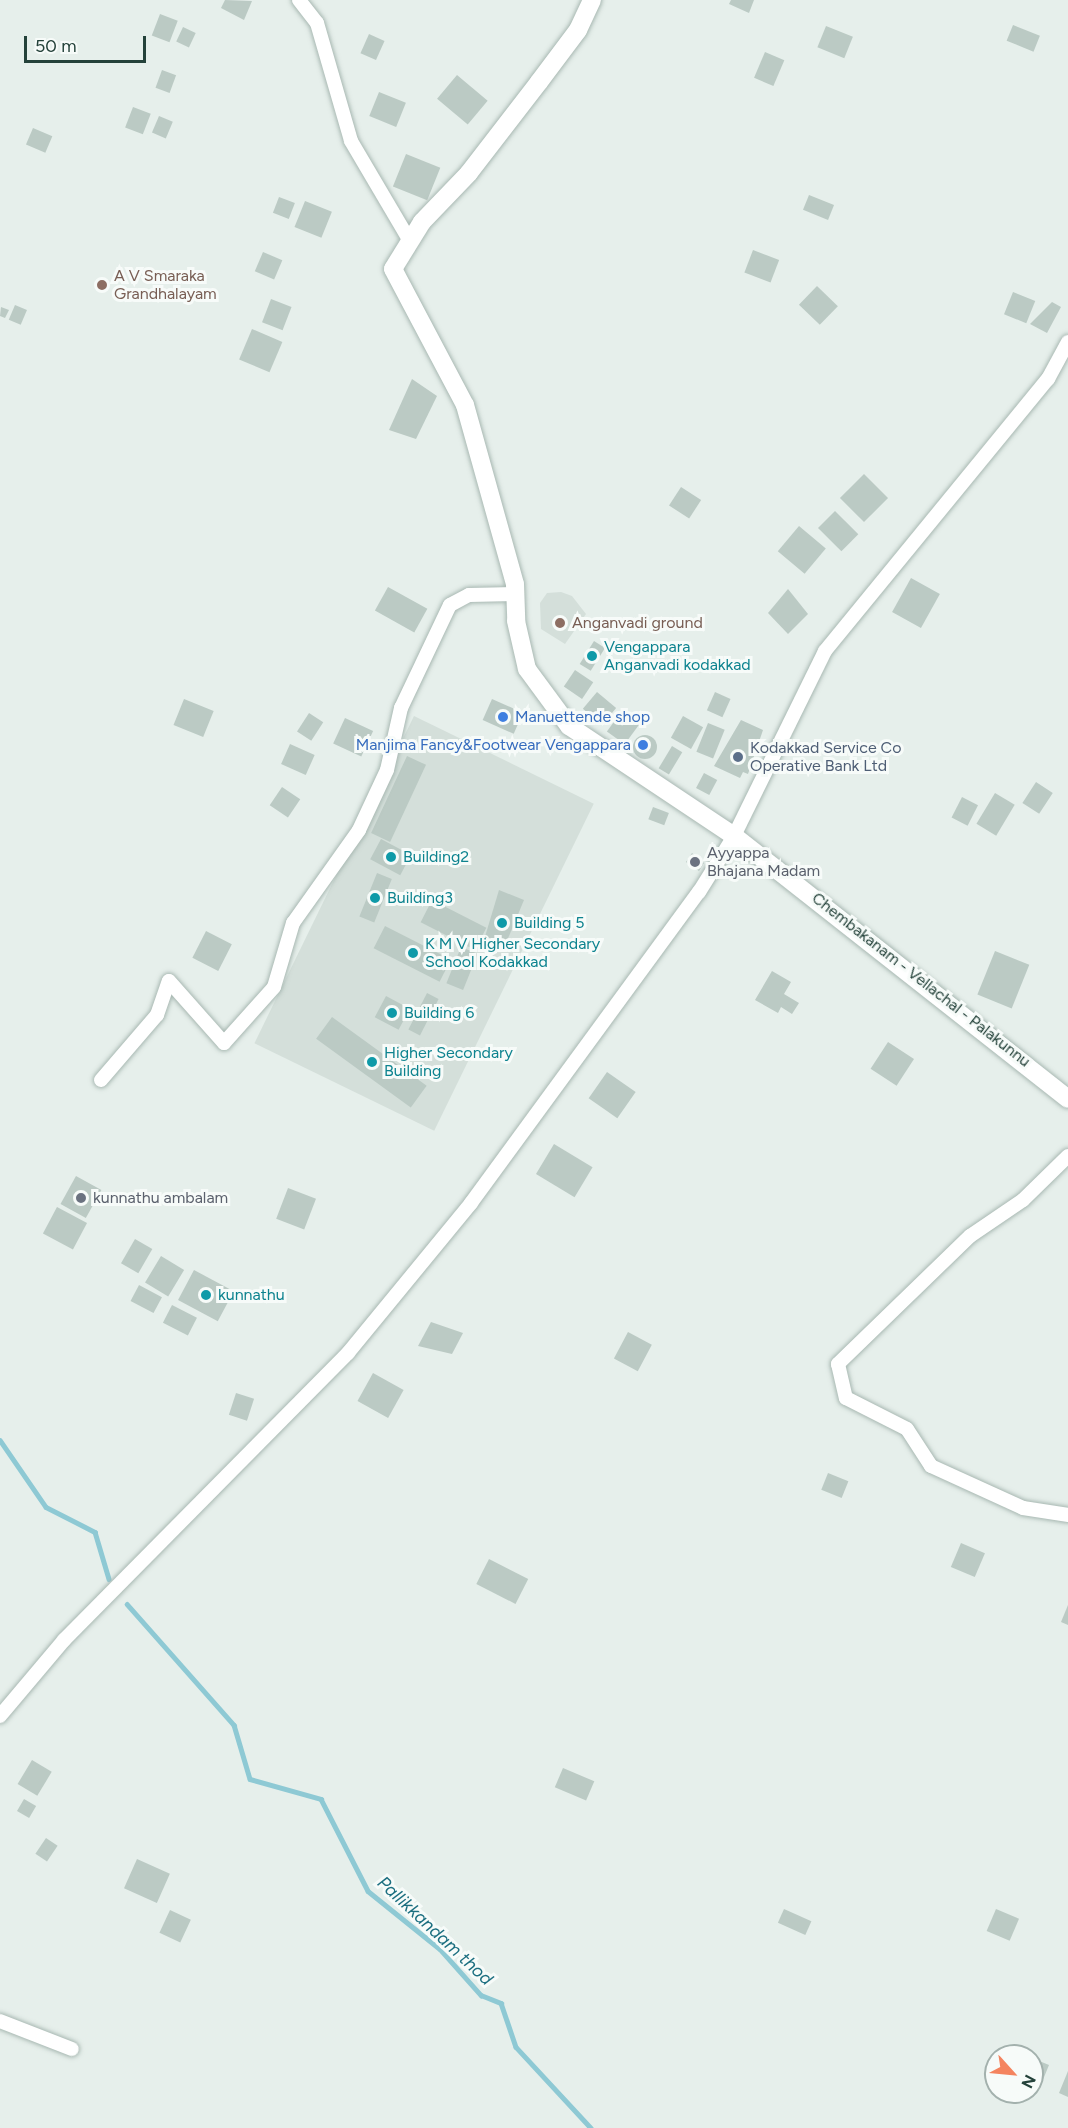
<!DOCTYPE html>
<style>
body{margin:0}
#map{position:relative;width:1068px;height:2128px;overflow:hidden;background:#e6efeb;font-family:Figtree,sans-serif}
div>[style]{position:absolute}
[style*='--x']{left:calc(var(--x)*1px);top:calc(var(--y)*1px);width:calc(var(--w)*1px);rotate:calc(var(--a)*1deg)}
.built>*{inset:0;background:#d4dfda;transform-origin:0 0}
.stream>*{height:4.5px;margin:-2.25px;padding:0 2.25px;transform-origin:2.25px;border-radius:2.25px;background:#8ec9d4}
.building>*{inset:0;background:#bbcac4;transform-origin:0 0}
.round{border-radius:50%}
.roads{filter:drop-shadow(0 0 2px #a8b8b2) drop-shadow(0 0 2px #a8b8b2)}
.street>*{height:14px;margin:-7px;padding:0 7px;transform-origin:7px;border-radius:7px;background:#fff}
.secondary>*{height:18px;margin:-9px;padding:0 9px;transform-origin:9px;border-radius:9px;background:#fff}
.dots>*{width:16px;height:16px;translate:-50% -50%;box-sizing:border-box;border:3px solid #f7fbf9;border-radius:50%}
span{translate:-50% -50%;white-space:nowrap;text-align:center;line-height:1.15;-webkit-text-stroke:6px #f7fbf9;paint-order:stroke}
.education-label{font-size:16px;color:#785e54}
.left{translate:0 -50%;text-align:left}
.culture-label{font-size:16px;color:#0d838f}
.shop-label{font-size:16px;color:#366cbe}
.right{translate:-100% -50%;text-align:right}
.service-label{font-size:16px;color:#4e5e75}
.worship-label{font-size:16px;color:#5b616d}
.street-label{font-size:16px;color:#24423a}
.water-label{font-size:18px;color:#1c6f80;font-style:italic}
.north{position:absolute;left:984px;top:2044px;width:60px;height:60px;box-sizing:border-box;background:#f7fbf9;border:2px solid #a3b1ad;border-radius:50%;rotate:117deg;font-size:16px;font-weight:700;line-height:24px;text-align:center;color:#24423a}
.north::after{content:'';display:block;margin:auto;width:21px;height:27px;background:#f4845f;clip-path:polygon(50% 0,100% 100%,50% 72%,0 100%)}
.scale{position:absolute;left:24px;top:36px;width:122px;height:27px;box-sizing:border-box;border:3px solid #24423a;border-top:0;padding-left:8px;font-size:18px;line-height:21px;white-space:nowrap;color:#24423a;-webkit-text-stroke:4px #f7fbf9;paint-order:stroke}
</style>
<div id="map">
<div class="built">
<div style="clip-path:polygon(561px 592px,572px 596px,586px 614px,565px 644px,541px 629px,540px 603px,547px 593px)"></div>
<div style="left:414px;top:716px;width:200px;height:364px;rotate:26deg"></div>
</div>
<div class="stream">
<div style="--x:0;--y:1440;--w:81;--a:55.5"></div>
<div style="--x:46;--y:1507;--w:55;--a:27"></div>
<div style="--x:95;--y:1532;--w:49;--a:73.4"></div>
<div style="--x:127;--y:1604;--w:162;--a:48.5"></div>
<div style="--x:234;--y:1725;--w:56;--a:73.5"></div>
<div style="--x:250;--y:1779;--w:74;--a:15.7"></div>
<div style="--x:321;--y:1799;--w:103;--a:62.9"></div>
<div style="--x:368;--y:1891;--w:92;--a:38.9"></div>
<div style="--x:440;--y:1949;--w:62;--a:48.3"></div>
<div style="--x:481;--y:1995;--w:22;--a:22"></div>
<div style="--x:501;--y:2003;--w:46;--a:71.2"></div>
<div style="--x:516;--y:2047;--w:110;--a:47.2"></div>
</div>
<div class="building">
<div style="clip-path:polygon(225px 0,252px 1px,244px 20px,221px 8px)"></div>
<div style="clip-path:polygon(731px 0,754px 0,749px 13px,729px 4px)"></div>
<div style="left:160px;top:14px;width:19px;height:23px;rotate:21deg"></div>
<div style="left:1013px;top:25px;width:29px;height:17px;rotate:22deg"></div>
<div style="left:826px;top:26px;width:29px;height:23px;rotate:22deg"></div>
<div style="left:183px;top:27px;width:14px;height:16px;rotate:25deg"></div>
<div style="left:369px;top:34px;width:17px;height:21px;rotate:24deg"></div>
<div style="left:765px;top:52px;width:21px;height:28px;rotate:23deg"></div>
<div style="left:162px;top:70px;width:15px;height:19px;rotate:20deg"></div>
<div style="left:457px;top:75px;width:40px;height:31px;rotate:40deg"></div>
<div style="left:379px;top:92px;width:29px;height:26px;rotate:22deg"></div>
<div style="left:133px;top:107px;width:19px;height:22px;rotate:21deg"></div>
<div style="left:159px;top:116px;width:15px;height:18px;rotate:23deg"></div>
<div style="left:33px;top:128px;width:21px;height:18px;rotate:23deg"></div>
<div style="left:406px;top:154px;width:37px;height:35px;rotate:22deg"></div>
<div style="left:809px;top:195px;width:27px;height:16px;rotate:22deg"></div>
<div style="left:279px;top:197px;width:17px;height:17px;rotate:21deg"></div>
<div style="left:305px;top:201px;width:29px;height:28px;rotate:22deg"></div>
<div style="left:753px;top:250px;width:28px;height:24px;rotate:21deg"></div>
<div style="left:263px;top:252px;width:21px;height:21px;rotate:23deg"></div>
<div style="left:817px;top:286px;width:29px;height:26px;rotate:44deg"></div>
<div style="left:1013px;top:292px;width:24px;height:24px;rotate:22deg"></div>
<div style="left:271px;top:299px;width:22px;height:25px;rotate:21deg"></div>
<div style="clip-path:polygon(1052px 302px,1061px 307px,1047px 333px,1030px 324px)"></div>
<div style="left:15px;top:305px;width:13px;height:16px;rotate:23deg"></div>
<div style="clip-path:polygon(1px 307px,9px 310px,5px 318px,0 316px)"></div>
<div style="left:252px;top:329px;width:33px;height:33px;rotate:23deg"></div>
<div style="clip-path:polygon(412px 379px,437px 396px,416px 439px,389px 430px)"></div>
<div style="left:864px;top:474px;width:34px;height:34px;rotate:45deg"></div>
<div style="left:681px;top:487px;width:24px;height:22px;rotate:33deg"></div>
<div style="left:835px;top:511px;width:33px;height:24px;rotate:45deg"></div>
<div style="left:799px;top:526px;width:35px;height:33px;rotate:40deg"></div>
<div style="left:911px;top:578px;width:33px;height:39px;rotate:29deg"></div>
<div style="left:388px;top:587px;width:45px;height:27px;rotate:29deg"></div>
<div style="clip-path:polygon(788px 589px,808px 614px,788px 634px,768px 613px)"></div>
<div style="left:594px;top:641px;width:13px;height:27px;rotate:32deg"></div>
<div style="left:575px;top:670px;width:22px;height:20px;rotate:34deg"></div>
<div style="left:597px;top:692px;width:25px;height:22px;rotate:40deg"></div>
<div style="left:715px;top:692px;width:17px;height:20px;rotate:24deg"></div>
<div style="left:184px;top:699px;width:32px;height:28px;rotate:22deg"></div>
<div style="left:492px;top:699px;width:34px;height:23px;rotate:24deg"></div>
<div style="left:621px;top:712px;width:22px;height:24px;rotate:36deg"></div>
<div style="left:309px;top:713px;width:17px;height:22px;rotate:33deg"></div>
<div style="left:683px;top:716px;width:23px;height:25px;rotate:29deg"></div>
<div style="left:345px;top:718px;width:31px;height:28px;rotate:25deg"></div>
<div style="clip-path:polygon(741px 720px,763px 730px,748px 774px,743px 772px,740px 778px,714px 766px)"></div>
<div style="left:708px;top:723px;width:18px;height:31px;rotate:22deg"></div>
<div class="round" style="left:633px;top:735px;width:24px;height:24px"></div>
<div style="left:290px;top:744px;width:27px;height:22px;rotate:24deg"></div>
<div style="left:672px;top:746px;width:12px;height:26px;rotate:31deg"></div>
<div style="left:407px;top:756px;width:21px;height:85px;rotate:25deg"></div>
<div style="left:704px;top:773px;width:15px;height:17px;rotate:28deg"></div>
<div style="left:1036px;top:782px;width:20px;height:25px;rotate:33deg"></div>
<div style="left:282px;top:787px;width:22px;height:22px;rotate:34deg"></div>
<div style="left:995px;top:793px;width:23px;height:36px;rotate:31deg"></div>
<div style="left:962px;top:797px;width:18px;height:23px;rotate:27deg"></div>
<div style="left:653px;top:807px;width:17px;height:13px;rotate:21deg"></div>
<div style="left:381px;top:839px;width:34px;height:23px;rotate:28deg"></div>
<div style="clip-path:polygon(692px 853px,704px 863px,699px 871px,686px 862px)"></div>
<div style="left:377px;top:873px;width:16px;height:47px;rotate:22deg"></div>
<div style="clip-path:polygon(499px 890px,524px 900px,504px 948px,484px 940px)"></div>
<div style="left:432px;top:900px;width:61px;height:25px;rotate:27deg"></div>
<div style="left:385px;top:926px;width:74px;height:25px;rotate:27deg"></div>
<div style="left:206px;top:931px;width:29px;height:30px;rotate:27deg"></div>
<div style="left:461px;top:947px;width:18px;height:39px;rotate:22deg"></div>
<div style="left:995px;top:951px;width:37px;height:47px;rotate:22deg"></div>
<div style="clip-path:polygon(772px 971px,791px 982px,784px 994px,799px 1003px,792px 1014px,781px 1007px,778px 1013px,755px 1000px)"></div>
<div style="left:427px;top:993px;width:13px;height:41px;rotate:27deg"></div>
<div style="left:386px;top:996px;width:27px;height:24px;rotate:28deg"></div>
<div style="left:332px;top:1017px;width:117px;height:27px;rotate:36deg"></div>
<div style="left:888px;top:1042px;width:31px;height:32px;rotate:33deg"></div>
<div style="left:607px;top:1072px;width:35px;height:32px;rotate:35deg"></div>
<div style="left:554px;top:1144px;width:45px;height:35px;rotate:31deg"></div>
<div style="left:76px;top:1176px;width:29px;height:32px;rotate:29deg"></div>
<div style="left:288px;top:1188px;width:30px;height:33px;rotate:21deg"></div>
<div style="left:57px;top:1207px;width:34px;height:30px;rotate:28deg"></div>
<div style="left:135px;top:1239px;width:20px;height:28px;rotate:30deg"></div>
<div style="left:161px;top:1256px;width:27px;height:31px;rotate:31deg"></div>
<div style="left:194px;top:1270px;width:45px;height:34px;rotate:28deg"></div>
<div style="left:139px;top:1285px;width:26px;height:18px;rotate:28deg"></div>
<div style="left:172px;top:1305px;width:28px;height:20px;rotate:27deg"></div>
<div style="clip-path:polygon(431px 1322px,463px 1333px,452px 1354px,418px 1346px)"></div>
<div style="left:628px;top:1332px;width:27px;height:30px;rotate:28deg"></div>
<div style="left:373px;top:1373px;width:35px;height:32px;rotate:29deg"></div>
<div style="left:236px;top:1393px;width:19px;height:23px;rotate:18deg"></div>
<div style="left:828px;top:1473px;width:22px;height:18px;rotate:22deg"></div>
<div style="left:961px;top:1543px;width:26px;height:26px;rotate:23deg"></div>
<div style="left:489px;top:1559px;width:44px;height:28px;rotate:27deg"></div>
<div style="clip-path:polygon(1068px 1605px,1068px 1625px,1061px 1622px)"></div>
<div style="left:32px;top:1760px;width:23px;height:28px;rotate:31deg"></div>
<div style="left:563px;top:1768px;width:34px;height:21px;rotate:23deg"></div>
<div style="left:24px;top:1799px;width:14px;height:14px;rotate:30deg"></div>
<div style="left:46px;top:1838px;width:14px;height:19px;rotate:34deg"></div>
<div style="left:137px;top:1859px;width:36px;height:32px;rotate:24deg"></div>
<div style="left:784px;top:1909px;width:30px;height:15px;rotate:24deg"></div>
<div style="left:996px;top:1909px;width:25px;height:24px;rotate:23deg"></div>
<div style="left:170px;top:1910px;width:23px;height:25px;rotate:25deg"></div>
<div style="clip-path:polygon(1032px 2058px,1049px 2065px,1040px 2087px,1032px 2083px)"></div>
<div style="clip-path:polygon(1068px 2071px,1068px 2097px,1059px 2093px)"></div>
</div>
<div class="roads">
<div class="street">
<div style="--x:299;--y:0;--w:29;--a:52"></div>
<div style="--x:317;--y:23;--w:123;--a:73.9"></div>
<div style="--x:351;--y:141;--w:116;--a:59.5"></div>
<div style="--x:101;--y:1080;--w:86;--a:-49.3"></div>
<div style="--x:157;--y:1015;--w:36;--a:-71"></div>
<div style="--x:169;--y:981;--w:83;--a:48.4"></div>
<div style="--x:224;--y:1043;--w:75;--a:-48.2"></div>
<div style="--x:274;--y:987;--w:67;--a:-73.5"></div>
<div style="--x:293;--y:923;--w:114;--a:-54.6"></div>
<div style="--x:359;--y:830;--w:66;--a:-65"></div>
<div style="--x:387;--y:770;--w:64;--a:-77.3"></div>
<div style="--x:401;--y:708;--w:114;--a:-64.6"></div>
<div style="--x:450;--y:605;--w:21;--a:-28"></div>
<div style="--x:469;--y:595;--w:46;--a:-1.2"></div>
<div style="--x:1068;--y:1156;--w:63;--a:135.6"></div>
<div style="--x:1023;--y:1200;--w:64;--a:145.8"></div>
<div style="--x:970;--y:1236;--w:184;--a:135.9"></div>
<div style="--x:838;--y:1364;--w:35;--a:77"></div>
<div style="--x:846;--y:1398;--w:68;--a:26.9"></div>
<div style="--x:907;--y:1429;--w:44;--a:57"></div>
<div style="--x:931;--y:1466;--w:101;--a:24.5"></div>
<div style="--x:1023;--y:1508;--w:46;--a:8.8"></div>
<div style="--x:0;--y:1716;--w:99;--a:-49.9"></div>
<div style="--x:64;--y:1640;--w:404;--a:-45.3"></div>
<div style="--x:348;--y:1353;--w:194;--a:-50.6"></div>
<div style="--x:471;--y:1203;--w:386;--a:-53.8"></div>
<div style="--x:699;--y:892;--w:66;--a:-58"></div>
<div style="--x:734;--y:836;--w:206;--a:-63.8"></div>
<div style="--x:825;--y:651;--w:352;--a:-50.7"></div>
<div style="--x:1048;--y:379;--w:42;--a:-61.6"></div>
<div style="--x:0;--y:2021;--w:77;--a:21.3"></div>
</div>
<div class="secondary">
<div style="--x:592;--y:0;--w:33;--a:115"></div>
<div style="--x:578;--y:30;--w:65;--a:126.9"></div>
<div style="--x:539;--y:82;--w:115;--a:127.6"></div>
<div style="--x:469;--y:173;--w:68;--a:133.8"></div>
<div style="--x:422;--y:222;--w:55;--a:121.7"></div>
<div style="--x:393;--y:269;--w:154;--a:62.1"></div>
<div style="--x:465;--y:405;--w:186;--a:74.4"></div>
<div style="--x:515;--y:584;--w:37;--a:88"></div>
<div style="--x:516;--y:621;--w:49;--a:77.1"></div>
<div style="--x:527;--y:669;--w:71;--a:53.6"></div>
<div style="--x:569;--y:726;--w:198;--a:33.7"></div>
<div style="--x:734;--y:836;--w:425;--a:38.2"></div>
</div>
</div>
<div class="dots">
<div style="left:102px;top:285px;background:#8d6e63"></div>
<div style="left:560px;top:623px;background:#8d6e63"></div>
<div style="left:592px;top:656px;background:#0f9aa8"></div>
<div style="left:503px;top:717px;background:#3f7fe0"></div>
<div style="left:643px;top:745px;background:#3f7fe0"></div>
<div style="left:738px;top:757px;background:#5c6f8a"></div>
<div style="left:391px;top:857px;background:#0f9aa8"></div>
<div style="left:695px;top:862px;background:#6b7280"></div>
<div style="left:375px;top:898px;background:#0f9aa8"></div>
<div style="left:502px;top:923px;background:#0f9aa8"></div>
<div style="left:413px;top:953px;background:#0f9aa8"></div>
<div style="left:392px;top:1013px;background:#0f9aa8"></div>
<div style="left:372px;top:1062px;background:#0f9aa8"></div>
<div style="left:81px;top:1198px;background:#6b7280"></div>
<div style="left:206px;top:1295px;background:#0f9aa8"></div>
</div>
<div class="education-label">
<span class="left" style="left:114px;top:285px">A V Smaraka<br>Grandhalayam</span>
<span class="left" style="left:572px;top:623px">Anganvadi ground</span>
</div>
<div class="culture-label">
<span class="left" style="left:604px;top:656px">Vengappara<br>Anganvadi kodakkad</span>
<span class="left" style="left:403px;top:857px">Building2</span>
<span class="left" style="left:387px;top:898px">Building3</span>
<span class="left" style="left:514px;top:923px">Building 5</span>
<span class="left" style="left:425px;top:953px">K M V Higher Secondary<br>School Kodakkad</span>
<span class="left" style="left:404px;top:1013px">Building 6</span>
<span class="left" style="left:384px;top:1062px">Higher Secondary<br>Building</span>
<span class="left" style="left:218px;top:1295px">kunnathu</span>
</div>
<div class="shop-label">
<span class="left" style="left:515px;top:717px">Manuettende shop</span>
<span class="right" style="left:631px;top:745px">Manjima Fancy&amp;Footwear Vengappara</span>
</div>
<div class="service-label">
<span class="left" style="left:750px;top:757px">Kodakkad Service Co<br>Operative Bank Ltd</span>
</div>
<div class="worship-label">
<span class="left" style="left:707px;top:862px">Ayyappa<br>Bhajana Madam</span>
<span class="left" style="left:93px;top:1198px">kunnathu ambalam</span>
</div>
<div class="street-label">
<span style="left:921px;top:980px;rotate:38deg">Chembakanam - Vellachal - Palakunnu</span>
</div>
<div class="water-label">
<span style="left:435px;top:1931px;rotate:43deg">Pallikkandam thod</span>
</div>
<div class="north">N</div>
<div class="scale">50 m</div>
</div>
